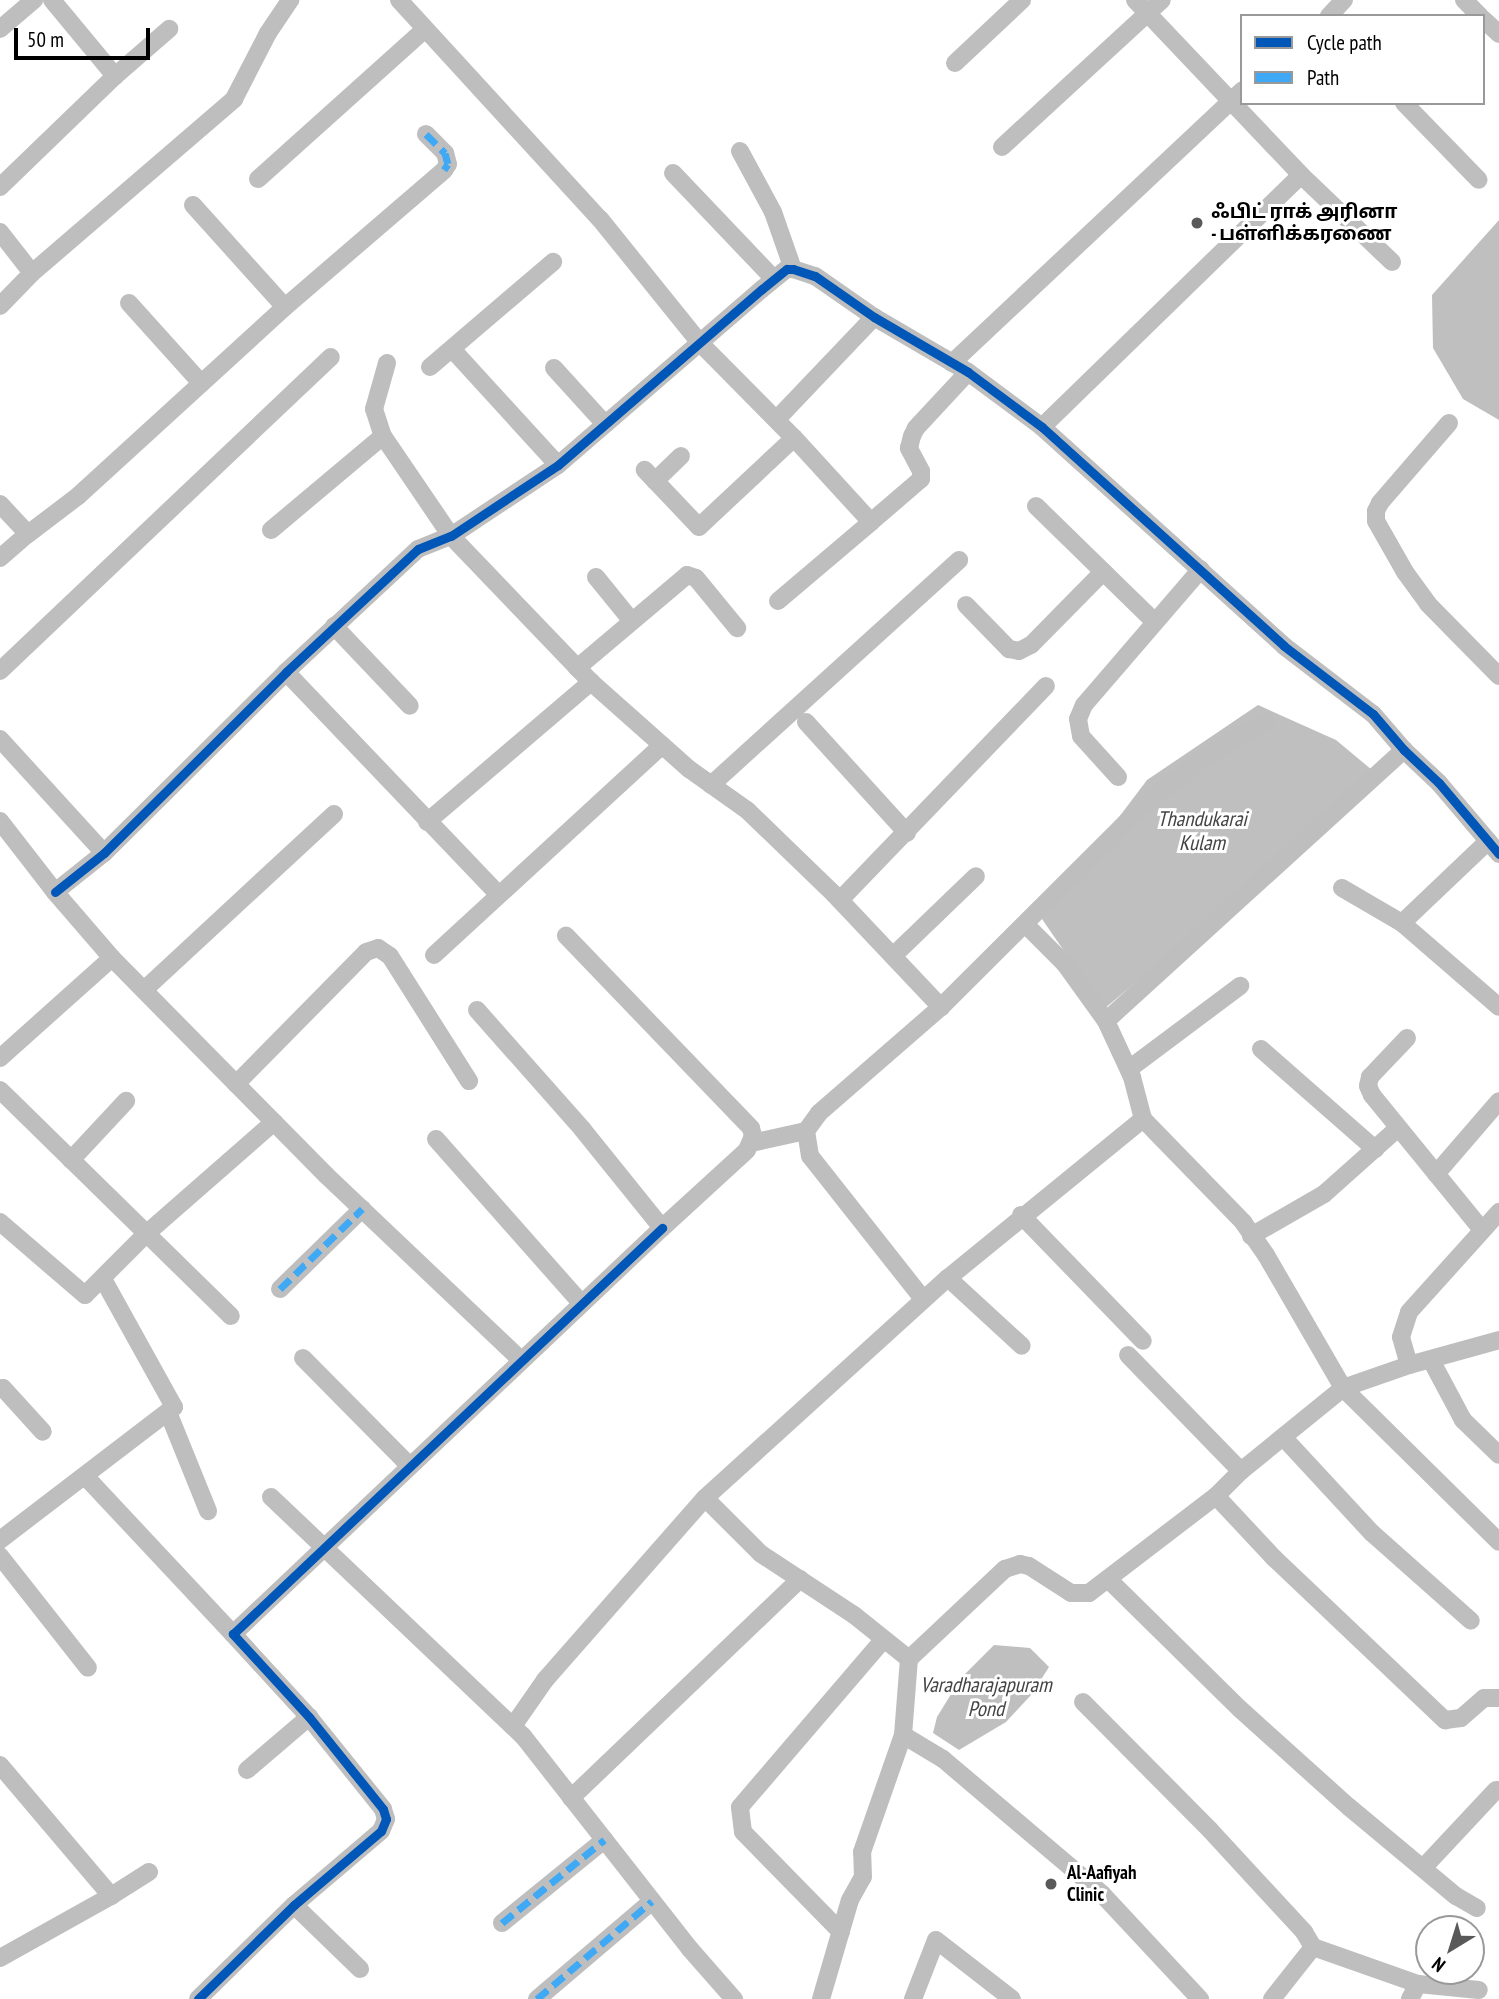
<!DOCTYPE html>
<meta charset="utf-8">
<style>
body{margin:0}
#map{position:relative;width:1499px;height:1999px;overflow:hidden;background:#fff;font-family:"PT Sans Narrow","Noto Sans Tamil",sans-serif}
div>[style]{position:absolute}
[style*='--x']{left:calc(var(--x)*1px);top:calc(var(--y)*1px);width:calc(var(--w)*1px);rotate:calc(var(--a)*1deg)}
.water>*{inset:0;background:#bfbfbf}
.minor>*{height:18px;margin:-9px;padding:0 9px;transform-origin:9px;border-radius:9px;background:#bebebe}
.quiet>*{height:7px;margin-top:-3.5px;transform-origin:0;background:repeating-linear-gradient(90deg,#3fa9f5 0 14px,transparent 0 21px)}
.cycleway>*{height:9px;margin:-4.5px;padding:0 4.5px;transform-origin:4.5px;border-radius:4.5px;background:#0057b8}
.dots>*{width:19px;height:19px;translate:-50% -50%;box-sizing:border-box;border:4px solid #fff;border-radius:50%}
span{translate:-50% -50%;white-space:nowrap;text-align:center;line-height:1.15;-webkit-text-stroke:6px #fff;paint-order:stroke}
.poi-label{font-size:19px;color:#000;font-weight:700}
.left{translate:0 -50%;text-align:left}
.water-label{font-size:21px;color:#444;font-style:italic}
.legend{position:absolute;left:1240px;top:14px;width:245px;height:91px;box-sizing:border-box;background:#fff;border:2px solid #999;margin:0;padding:9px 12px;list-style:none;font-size:21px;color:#000}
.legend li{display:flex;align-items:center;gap:14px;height:35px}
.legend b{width:35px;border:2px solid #999}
.north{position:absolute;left:1415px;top:1915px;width:70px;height:70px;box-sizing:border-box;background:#fff;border:2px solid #999;border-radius:50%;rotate:218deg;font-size:19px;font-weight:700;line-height:28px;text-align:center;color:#000}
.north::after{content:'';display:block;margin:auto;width:24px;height:32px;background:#595959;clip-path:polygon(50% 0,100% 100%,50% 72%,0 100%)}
.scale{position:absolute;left:14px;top:28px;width:136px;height:32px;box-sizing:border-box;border:4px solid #000;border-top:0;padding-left:9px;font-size:21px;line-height:24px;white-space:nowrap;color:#000;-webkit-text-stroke:5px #fff;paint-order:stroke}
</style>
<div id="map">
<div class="water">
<div style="clip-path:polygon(1499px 220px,1499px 420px,1463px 399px,1433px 348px,1432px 295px)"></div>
<div style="clip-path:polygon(1258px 705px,1336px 740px,1372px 770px,1358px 795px,1104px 1009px,1042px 919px,1147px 780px)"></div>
<div style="clip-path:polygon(994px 1645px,1030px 1648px,1049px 1667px,1032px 1694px,1006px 1722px,959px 1750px,933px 1733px,937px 1717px,961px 1678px)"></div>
</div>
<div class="minor">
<div style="--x:52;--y:0;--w:99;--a:50.3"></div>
<div style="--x:399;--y:0;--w:297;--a:47.5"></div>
<div style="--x:600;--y:219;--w:161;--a:51.1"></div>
<div style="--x:701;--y:344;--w:132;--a:45.3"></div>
<div style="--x:794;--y:438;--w:130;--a:136.9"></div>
<div style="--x:699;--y:527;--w:79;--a:-133.5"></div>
<div style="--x:1135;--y:0;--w:241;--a:46.5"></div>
<div style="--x:1301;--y:175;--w:126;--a:43.7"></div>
<div style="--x:1464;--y:0;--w:23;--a:45"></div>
<div style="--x:1329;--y:16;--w:22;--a:-47"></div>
<div style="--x:1483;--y:19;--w:22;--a:43"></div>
<div style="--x:0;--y:29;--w:45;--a:-40.5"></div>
<div style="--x:955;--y:63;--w:92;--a:-43.2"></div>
<div style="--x:1404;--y:103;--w:107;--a:45.8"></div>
<div style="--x:1002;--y:147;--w:217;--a:-42.6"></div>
<div style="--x:740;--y:151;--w:69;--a:61.6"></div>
<div style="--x:773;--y:212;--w:60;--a:70.7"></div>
<div style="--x:673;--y:173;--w:146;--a:46.4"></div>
<div style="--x:258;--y:179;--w:223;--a:-41.9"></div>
<div style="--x:0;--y:187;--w:160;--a:-44"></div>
<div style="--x:115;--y:76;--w:72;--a:-41"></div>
<div style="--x:193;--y:205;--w:137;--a:48"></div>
<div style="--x:0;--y:232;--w:52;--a:52"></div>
<div style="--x:129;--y:303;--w:108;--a:48"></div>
<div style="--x:0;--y:306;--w:46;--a:-45.9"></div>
<div style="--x:32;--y:273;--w:267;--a:-40.7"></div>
<div style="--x:234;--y:99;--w:74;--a:-62.7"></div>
<div style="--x:268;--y:33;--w:40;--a:-56"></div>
<div style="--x:452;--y:349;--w:157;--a:47.6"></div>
<div style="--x:387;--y:363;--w:48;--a:105.8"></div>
<div style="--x:374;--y:409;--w:28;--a:72"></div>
<div style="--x:383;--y:436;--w:121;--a:55.8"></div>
<div style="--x:451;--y:536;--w:202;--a:46.2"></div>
<div style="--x:591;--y:682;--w:131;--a:41.6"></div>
<div style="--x:689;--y:769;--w:72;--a:35.4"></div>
<div style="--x:748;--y:811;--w:120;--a:44"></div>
<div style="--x:834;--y:894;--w:156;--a:46.6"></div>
<div style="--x:952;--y:363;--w:398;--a:-43.2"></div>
<div style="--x:430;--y:367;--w:162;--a:-40.5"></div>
<div style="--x:554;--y:368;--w:76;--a:47.7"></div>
<div style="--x:777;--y:419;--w:141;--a:-46.4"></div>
<div style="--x:1449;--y:423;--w:106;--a:130.8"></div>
<div style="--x:1380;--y:503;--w:9;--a:117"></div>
<div style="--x:1376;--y:511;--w:10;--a:90"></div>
<div style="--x:1376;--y:521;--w:59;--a:60.4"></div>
<div style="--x:1405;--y:572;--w:39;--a:54"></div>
<div style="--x:1428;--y:604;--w:101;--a:45.4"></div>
<div style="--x:1042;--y:427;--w:361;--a:-44.2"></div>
<div style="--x:655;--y:481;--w:36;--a:-44"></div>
<div style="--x:0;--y:504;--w:41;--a:47"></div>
<div style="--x:28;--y:534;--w:63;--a:-37.2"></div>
<div style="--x:78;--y:496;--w:280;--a:-42.4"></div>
<div style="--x:285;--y:307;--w:210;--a:-40.7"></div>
<div style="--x:444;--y:170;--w:7;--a:-56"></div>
<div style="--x:448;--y:164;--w:11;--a:-105"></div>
<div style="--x:445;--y:153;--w:27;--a:-135"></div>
<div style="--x:1036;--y:506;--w:166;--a:44.3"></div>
<div style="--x:871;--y:522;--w:66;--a:-40.7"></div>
<div style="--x:921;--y:479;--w:8;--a:-90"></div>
<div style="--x:921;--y:471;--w:26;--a:-118"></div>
<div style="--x:909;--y:448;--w:12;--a:-76"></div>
<div style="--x:912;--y:436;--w:9;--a:-63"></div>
<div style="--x:916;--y:428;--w:76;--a:-47.1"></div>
<div style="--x:271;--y:530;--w:146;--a:-40"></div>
<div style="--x:0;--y:558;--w:37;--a:-41"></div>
<div style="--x:596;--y:577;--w:55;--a:50.9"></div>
<div style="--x:778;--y:601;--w:122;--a:-40.3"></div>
<div style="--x:871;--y:522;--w:114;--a:-132.5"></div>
<div style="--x:966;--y:605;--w:62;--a:45.7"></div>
<div style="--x:1009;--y:649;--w:10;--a:11"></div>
<div style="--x:1019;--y:651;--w:13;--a:-27"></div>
<div style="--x:1031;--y:645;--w:103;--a:-45.4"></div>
<div style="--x:334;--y:626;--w:110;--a:46.5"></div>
<div style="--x:577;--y:668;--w:144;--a:-40.2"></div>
<div style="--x:687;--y:575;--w:9;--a:18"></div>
<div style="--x:696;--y:578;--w:65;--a:50.6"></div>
<div style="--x:0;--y:671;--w:456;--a:-43.5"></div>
<div style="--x:286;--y:672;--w:308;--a:46.3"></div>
<div style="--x:806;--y:722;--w:150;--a:47.7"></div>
<div style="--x:0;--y:739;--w:154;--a:47.6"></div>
<div style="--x:1118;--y:777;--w:55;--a:-132.1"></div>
<div style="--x:1081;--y:736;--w:17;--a:-100"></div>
<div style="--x:1078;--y:719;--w:15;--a:-67"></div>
<div style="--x:1084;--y:705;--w:179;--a:-49.3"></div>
<div style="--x:711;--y:785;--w:335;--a:-42.2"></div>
<div style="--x:0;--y:821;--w:90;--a:52.2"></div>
<div style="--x:55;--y:892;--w:87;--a:49.2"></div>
<div style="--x:112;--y:958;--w:305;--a:45.4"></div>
<div style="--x:326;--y:1175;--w:269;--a:43.5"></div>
<div style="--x:427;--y:822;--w:216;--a:-40.5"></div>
<div style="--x:1342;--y:888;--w:69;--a:30.3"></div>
<div style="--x:1402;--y:923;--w:128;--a:40.9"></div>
<div style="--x:55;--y:892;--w:63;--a:-38.5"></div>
<div style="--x:104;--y:853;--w:257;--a:-44.8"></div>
<div style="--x:286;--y:672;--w:180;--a:-43"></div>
<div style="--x:418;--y:549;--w:35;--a:-22"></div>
<div style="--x:451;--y:536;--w:128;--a:-33.6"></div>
<div style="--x:558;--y:465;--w:269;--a:-40.8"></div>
<div style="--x:762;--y:289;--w:32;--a:-39"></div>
<div style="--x:787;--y:269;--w:6;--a:0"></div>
<div style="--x:793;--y:269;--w:23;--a:18"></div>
<div style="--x:815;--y:276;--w:72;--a:34.8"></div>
<div style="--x:874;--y:317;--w:109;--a:30.3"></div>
<div style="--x:968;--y:372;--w:92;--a:36.6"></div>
<div style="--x:1042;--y:427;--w:326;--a:42.1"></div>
<div style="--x:1284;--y:646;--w:112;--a:37.4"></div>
<div style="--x:1373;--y:714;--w:48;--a:49.3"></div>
<div style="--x:1404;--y:750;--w:48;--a:43.3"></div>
<div style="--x:1439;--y:783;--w:93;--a:49.8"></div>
<div style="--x:840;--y:900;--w:297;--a:-46.1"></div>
<div style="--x:1402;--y:923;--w:119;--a:-43.6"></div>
<div style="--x:1026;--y:925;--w:55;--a:45"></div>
<div style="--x:1065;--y:964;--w:70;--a:54.3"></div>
<div style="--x:1106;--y:1021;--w:62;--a:65.1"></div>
<div style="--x:1132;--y:1077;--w:43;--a:75.3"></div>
<div style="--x:1143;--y:1119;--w:144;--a:45.8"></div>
<div style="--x:1243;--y:1222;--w:40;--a:55.1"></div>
<div style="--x:1266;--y:1255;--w:154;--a:59.9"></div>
<div style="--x:1343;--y:1388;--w:219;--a:44.6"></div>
<div style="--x:434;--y:955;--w:310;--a:-42.6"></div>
<div style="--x:893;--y:956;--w:115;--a:-43.9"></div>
<div style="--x:144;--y:990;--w:259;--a:-42.8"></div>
<div style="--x:477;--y:1010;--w:160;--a:48.5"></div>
<div style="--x:583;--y:1130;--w:126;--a:51.1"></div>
<div style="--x:662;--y:1228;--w:115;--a:-42.5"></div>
<div style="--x:747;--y:1150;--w:15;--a:-67"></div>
<div style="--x:753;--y:1136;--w:8;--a:-104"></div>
<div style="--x:751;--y:1128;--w:267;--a:-133.9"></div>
<div style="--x:1106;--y:1021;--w:403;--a:-42.3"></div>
<div style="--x:1407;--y:1038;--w:54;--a:133.5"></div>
<div style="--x:1370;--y:1077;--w:9;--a:103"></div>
<div style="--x:1368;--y:1086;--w:10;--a:66"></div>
<div style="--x:1372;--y:1095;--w:174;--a:50.8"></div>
<div style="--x:1261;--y:1049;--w:152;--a:41.3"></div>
<div style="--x:0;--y:1058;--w:150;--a:-41.8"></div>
<div style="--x:1129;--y:1069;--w:139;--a:-36.8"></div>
<div style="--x:236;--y:1084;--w:185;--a:-45.4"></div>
<div style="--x:366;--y:952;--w:13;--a:-18"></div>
<div style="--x:378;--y:948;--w:14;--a:34"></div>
<div style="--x:390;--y:956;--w:148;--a:57.7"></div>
<div style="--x:0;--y:1090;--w:323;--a:44.4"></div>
<div style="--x:436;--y:1139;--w:219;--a:48.5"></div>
<div style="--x:751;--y:1143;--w:56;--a:-12.3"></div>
<div style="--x:71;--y:1160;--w:81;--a:-47"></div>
<div style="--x:1436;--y:1174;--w:96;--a:-49.2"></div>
<div style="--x:1021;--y:1215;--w:175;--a:45.9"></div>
<div style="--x:0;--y:1222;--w:112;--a:40.7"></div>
<div style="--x:85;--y:1295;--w:86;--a:-45"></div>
<div style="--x:146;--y:1234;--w:170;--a:-41.2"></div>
<div style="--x:1251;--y:1236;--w:84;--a:-29.9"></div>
<div style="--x:1324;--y:1194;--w:99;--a:-41.7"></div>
<div style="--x:948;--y:1278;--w:100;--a:42.6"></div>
<div style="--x:280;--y:1289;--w:115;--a:-44.3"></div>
<div style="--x:923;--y:1299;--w:182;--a:-128.3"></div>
<div style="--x:810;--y:1156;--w:25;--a:-99"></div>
<div style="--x:806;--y:1131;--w:22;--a:-54"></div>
<div style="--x:819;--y:1113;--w:162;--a:-41"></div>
<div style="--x:941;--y:1007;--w:282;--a:-44.9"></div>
<div style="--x:1141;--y:808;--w:80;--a:-38.9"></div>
<div style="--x:1203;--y:758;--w:73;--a:-30.4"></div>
<div style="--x:1128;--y:1355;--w:162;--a:45.8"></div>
<div style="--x:303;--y:1358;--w:151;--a:45.3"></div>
<div style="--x:1431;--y:1360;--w:68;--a:61.9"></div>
<div style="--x:1463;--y:1420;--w:50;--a:44.2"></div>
<div style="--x:1409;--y:1365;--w:29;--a:-106"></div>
<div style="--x:1401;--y:1337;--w:26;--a:-72"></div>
<div style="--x:1409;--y:1312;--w:135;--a:-48"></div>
<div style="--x:0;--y:1389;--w:3;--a:-18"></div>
<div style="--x:3;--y:1388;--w:59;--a:47.7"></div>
<div style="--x:168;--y:1412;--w:107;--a:68"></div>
<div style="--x:1283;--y:1437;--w:131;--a:47.2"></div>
<div style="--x:1372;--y:1533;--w:132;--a:41.6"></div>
<div style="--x:85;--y:1476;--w:216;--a:46.9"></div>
<div style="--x:1216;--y:1496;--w:85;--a:46.9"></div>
<div style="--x:1274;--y:1558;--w:236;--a:43.5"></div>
<div style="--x:1445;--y:1720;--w:16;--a:-7"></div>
<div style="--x:1461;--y:1718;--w:30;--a:-41"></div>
<div style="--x:1484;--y:1698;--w:15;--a:0"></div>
<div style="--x:271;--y:1497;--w:347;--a:43.5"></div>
<div style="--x:523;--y:1736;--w:271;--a:51.9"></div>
<div style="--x:690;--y:1949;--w:67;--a:48.7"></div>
<div style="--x:0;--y:1540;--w:219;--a:-37.4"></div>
<div style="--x:174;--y:1407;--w:146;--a:-119"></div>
<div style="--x:0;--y:1556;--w:142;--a:51.8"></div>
<div style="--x:1109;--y:1580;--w:184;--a:44.6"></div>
<div style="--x:1240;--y:1709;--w:147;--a:42"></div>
<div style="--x:1349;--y:1807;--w:139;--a:39.8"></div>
<div style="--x:1456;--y:1896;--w:24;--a:30"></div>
<div style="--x:909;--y:1659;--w:70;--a:-141.3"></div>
<div style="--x:854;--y:1615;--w:111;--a:-146.7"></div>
<div style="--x:761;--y:1554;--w:79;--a:-135"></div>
<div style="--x:705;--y:1498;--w:328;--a:-42.2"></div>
<div style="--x:948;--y:1278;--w:252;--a:-39.2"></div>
<div style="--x:1083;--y:1702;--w:180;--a:45.2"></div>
<div style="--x:1210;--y:1830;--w:139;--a:47.3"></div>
<div style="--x:1304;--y:1932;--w:17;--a:59"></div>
<div style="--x:1313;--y:1947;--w:111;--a:19.4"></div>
<div style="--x:513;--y:1726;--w:56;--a:-55.2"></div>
<div style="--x:545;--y:1680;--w:242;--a:-48.7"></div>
<div style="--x:903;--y:1735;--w:47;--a:31"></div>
<div style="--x:943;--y:1759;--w:209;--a:40.3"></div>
<div style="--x:1102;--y:1894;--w:144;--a:47"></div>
<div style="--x:0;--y:1765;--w:172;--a:49.7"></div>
<div style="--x:111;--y:1896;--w:127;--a:150.8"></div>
<div style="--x:247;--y:1770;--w:82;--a:-40.5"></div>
<div style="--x:571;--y:1798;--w:317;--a:-43.7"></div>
<div style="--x:1423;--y:1868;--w:107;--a:-46.9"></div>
<div style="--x:111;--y:1896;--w:45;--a:-32.3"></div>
<div style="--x:294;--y:1905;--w:92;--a:44.1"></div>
<div style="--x:502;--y:1923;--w:132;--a:-39.1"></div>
<div style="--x:841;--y:1932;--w:140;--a:-134.4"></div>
<div style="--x:743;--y:1832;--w:25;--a:-97"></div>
<div style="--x:740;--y:1807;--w:221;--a:-49.4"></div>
<div style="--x:198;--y:1999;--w:134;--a:-44.4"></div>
<div style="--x:294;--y:1905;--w:114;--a:-40.4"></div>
<div style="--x:381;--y:1831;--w:13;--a:-67"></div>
<div style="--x:386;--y:1819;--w:10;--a:-107"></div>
<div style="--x:383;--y:1809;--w:118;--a:-128.8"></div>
<div style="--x:309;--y:1717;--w:113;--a:-132.5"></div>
<div style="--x:233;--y:1634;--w:591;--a:-43.42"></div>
<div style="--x:537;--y:1999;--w:151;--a:-40.4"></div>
<div style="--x:821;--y:1999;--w:103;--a:-73.7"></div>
<div style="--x:850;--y:1900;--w:26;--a:-61"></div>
<div style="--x:863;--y:1877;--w:25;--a:-92"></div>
<div style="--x:862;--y:1852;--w:124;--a:-70.7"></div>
<div style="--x:903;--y:1735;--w:76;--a:-85.5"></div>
<div style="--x:909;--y:1659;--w:132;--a:-43.2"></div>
<div style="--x:1005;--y:1569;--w:16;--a:-18"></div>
<div style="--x:1020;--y:1564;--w:9;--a:13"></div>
<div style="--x:1029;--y:1566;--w:50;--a:32.7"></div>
<div style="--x:1071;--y:1593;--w:18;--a:0"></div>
<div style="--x:1089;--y:1593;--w:160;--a:-37.4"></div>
<div style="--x:1216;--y:1496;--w:35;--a:-45"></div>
<div style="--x:1241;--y:1471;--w:132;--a:-39.1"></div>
<div style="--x:1343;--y:1388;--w:70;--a:-19.2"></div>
<div style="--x:1409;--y:1365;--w:93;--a:-15.5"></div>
<div style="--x:913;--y:1999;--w:63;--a:-68.7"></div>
<div style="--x:936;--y:1940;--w:96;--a:37.8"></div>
<div style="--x:1272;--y:1999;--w:66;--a:-51.7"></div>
<div style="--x:1410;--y:1999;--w:17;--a:-62"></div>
<div style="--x:1418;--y:1984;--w:61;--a:5.6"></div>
</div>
<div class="quiet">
<div style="--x:426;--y:134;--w:27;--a:45"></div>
<div style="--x:445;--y:153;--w:11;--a:75"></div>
<div style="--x:448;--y:164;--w:7;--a:124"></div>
<div style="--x:280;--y:1289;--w:115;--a:-44.3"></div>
<div style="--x:502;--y:1923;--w:132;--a:-39.1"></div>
<div style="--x:537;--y:1999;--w:151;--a:-40.4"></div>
</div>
<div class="cycleway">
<div style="--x:55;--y:892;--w:63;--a:-38.5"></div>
<div style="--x:104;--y:853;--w:257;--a:-44.8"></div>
<div style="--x:286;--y:672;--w:180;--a:-43"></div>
<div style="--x:418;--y:549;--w:35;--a:-22"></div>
<div style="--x:451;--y:536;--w:128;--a:-33.6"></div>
<div style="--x:558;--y:465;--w:269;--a:-40.8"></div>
<div style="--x:762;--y:289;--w:32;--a:-39"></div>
<div style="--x:787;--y:269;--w:6;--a:0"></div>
<div style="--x:793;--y:269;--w:23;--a:18"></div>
<div style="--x:815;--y:276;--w:72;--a:34.8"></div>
<div style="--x:874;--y:317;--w:109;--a:30.3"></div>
<div style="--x:968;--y:372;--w:92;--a:36.6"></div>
<div style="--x:1042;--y:427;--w:326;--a:42.1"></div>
<div style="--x:1284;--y:646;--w:112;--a:37.4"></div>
<div style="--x:1373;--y:714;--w:48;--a:49.3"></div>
<div style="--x:1404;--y:750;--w:48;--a:43.3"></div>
<div style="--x:1439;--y:783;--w:93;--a:49.8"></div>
<div style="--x:198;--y:1999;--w:134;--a:-44.4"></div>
<div style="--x:294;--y:1905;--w:114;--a:-40.4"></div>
<div style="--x:381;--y:1831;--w:13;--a:-67"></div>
<div style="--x:386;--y:1819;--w:10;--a:-107"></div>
<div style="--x:383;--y:1809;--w:118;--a:-128.8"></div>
<div style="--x:309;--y:1717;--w:113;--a:-132.5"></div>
<div style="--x:233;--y:1634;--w:591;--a:-43.42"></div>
</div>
<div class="dots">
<div style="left:1197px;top:223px;background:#595959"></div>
<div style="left:1051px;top:1884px;background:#595959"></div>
</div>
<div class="poi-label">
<span class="left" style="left:1211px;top:223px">ஃபிட் ராக் அரினா<br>- பள்ளிக்கரணை</span>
<span class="left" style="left:1067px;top:1884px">Al-Aafiyah<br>Clinic</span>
</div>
<div class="water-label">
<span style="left:1202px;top:831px">Thandukarai<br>Kulam</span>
<span style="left:986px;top:1697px">Varadharajapuram<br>Pond</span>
</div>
<ul class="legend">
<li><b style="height:9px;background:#0057b8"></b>Cycle path</li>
<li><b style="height:9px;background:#3fa9f5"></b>Path</li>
</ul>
<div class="north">N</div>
<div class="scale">50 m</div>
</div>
